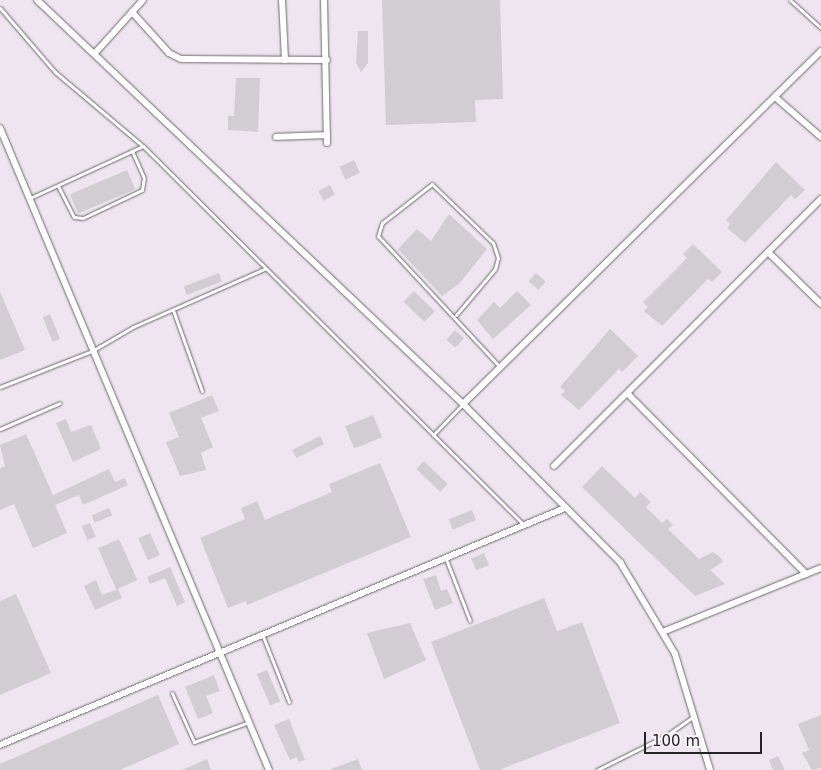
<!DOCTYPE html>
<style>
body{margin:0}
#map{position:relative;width:821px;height:770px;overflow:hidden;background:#f6f2f7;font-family:"DejaVu Sans",sans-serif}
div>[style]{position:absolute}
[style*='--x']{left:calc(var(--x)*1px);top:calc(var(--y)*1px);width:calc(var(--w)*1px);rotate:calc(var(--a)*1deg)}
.built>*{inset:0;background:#efe5f0;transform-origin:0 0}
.building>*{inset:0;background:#d1cdd2;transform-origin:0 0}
.roads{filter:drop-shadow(0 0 1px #6c696d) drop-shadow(0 0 1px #6c696d)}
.lane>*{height:3px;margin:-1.5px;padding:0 1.5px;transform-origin:1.5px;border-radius:1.5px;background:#fff}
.street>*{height:6px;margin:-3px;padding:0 3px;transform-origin:3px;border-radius:3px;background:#fff}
span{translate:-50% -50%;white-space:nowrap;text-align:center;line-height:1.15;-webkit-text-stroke:4px #f6f2f7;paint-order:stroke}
.scale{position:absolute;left:644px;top:732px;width:118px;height:22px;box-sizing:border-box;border:2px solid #262526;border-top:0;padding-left:6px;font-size:15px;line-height:18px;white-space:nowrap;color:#262526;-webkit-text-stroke:4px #f6f2f7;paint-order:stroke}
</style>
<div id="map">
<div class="built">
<div style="left:0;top:0;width:821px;height:770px"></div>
</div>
<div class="building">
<div style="clip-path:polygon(382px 0,500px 0,503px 99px,475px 100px,476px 122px,386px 125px)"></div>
<div style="clip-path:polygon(358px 31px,368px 31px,368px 63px,361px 72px,356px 63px)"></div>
<div style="clip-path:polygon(236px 78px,260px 78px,258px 132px,228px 130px,228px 116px,234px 116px)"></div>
<div style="left:354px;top:160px;width:14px;height:16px;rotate:65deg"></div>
<div style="clip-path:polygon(776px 162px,805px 190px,795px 199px,791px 195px,745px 243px,727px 228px,730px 224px,726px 220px)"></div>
<div style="left:127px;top:170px;width:21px;height:62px;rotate:67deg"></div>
<div style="left:330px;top:185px;width:11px;height:13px;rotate:63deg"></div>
<div style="clip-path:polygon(449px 214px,487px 249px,459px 284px,442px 296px,398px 249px,417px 229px,431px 241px)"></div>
<div style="clip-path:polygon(693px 244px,722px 272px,712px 282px,708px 279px,662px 326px,644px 311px,648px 307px,643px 302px,687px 258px,683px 254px)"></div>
<div style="left:219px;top:273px;width:9px;height:38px;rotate:69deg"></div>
<div style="left:536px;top:273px;width:13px;height:11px;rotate:42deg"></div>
<div style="left:414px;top:291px;width:29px;height:15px;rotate:44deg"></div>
<div style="clip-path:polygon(517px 291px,531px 305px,493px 339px,477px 320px,494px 302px,500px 308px)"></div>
<div style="clip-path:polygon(0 292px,25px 350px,0 360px)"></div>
<div style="left:50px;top:314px;width:27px;height:8px;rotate:68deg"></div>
<div style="clip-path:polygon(610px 329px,638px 356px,622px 372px,619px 369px,579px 410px,561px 395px,565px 391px,560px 387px)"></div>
<div style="left:455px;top:330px;width:12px;height:13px;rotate:42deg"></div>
<div style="clip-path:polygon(212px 395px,219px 411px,201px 418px,213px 447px,201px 453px,206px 470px,180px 476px,166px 442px,179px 437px,169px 413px)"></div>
<div style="left:373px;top:415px;width:24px;height:30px;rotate:68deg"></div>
<div style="clip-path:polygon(66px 419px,71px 432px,91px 425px,101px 449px,73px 462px,56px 423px)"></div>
<div style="clip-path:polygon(26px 434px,53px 495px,109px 469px,115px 482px,125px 478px,128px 485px,83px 505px,79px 495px,55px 505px,67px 533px,33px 548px,14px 504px,0 510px,0 468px,5px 466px,0 445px)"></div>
<div style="left:320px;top:436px;width:9px;height:31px;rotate:63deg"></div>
<div style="left:424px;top:461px;width:33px;height:11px;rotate:44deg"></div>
<div style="clip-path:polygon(380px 463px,411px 537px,247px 605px,246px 601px,228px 608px,200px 538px,245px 519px,241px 508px,257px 501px,265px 520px,332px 492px,329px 484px)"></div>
<div style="clip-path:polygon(602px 466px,635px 498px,640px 492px,651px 502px,646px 507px,662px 523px,667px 519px,673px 525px,668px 529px,699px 559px,713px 552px,720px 557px,723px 562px,710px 570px,725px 584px,695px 596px,629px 533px,582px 487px)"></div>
<div style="left:109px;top:508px;width:8px;height:19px;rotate:67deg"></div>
<div style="left:472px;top:510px;width:11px;height:25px;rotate:68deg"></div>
<div style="left:90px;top:523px;width:15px;height:9px;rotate:67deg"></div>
<div style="left:150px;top:533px;width:24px;height:13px;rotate:66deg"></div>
<div style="left:119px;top:539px;width:45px;height:23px;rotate:66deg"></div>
<div style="left:484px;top:553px;width:13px;height:14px;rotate:67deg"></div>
<div style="clip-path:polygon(170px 567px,185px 602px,177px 606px,165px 578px,150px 584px,147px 577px)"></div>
<div style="clip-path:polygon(436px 575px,441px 591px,447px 589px,453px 603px,435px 610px,423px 579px)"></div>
<div style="clip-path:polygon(96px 580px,102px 595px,118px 589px,122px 598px,95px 610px,84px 586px)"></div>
<div style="clip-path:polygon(16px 594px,51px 673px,0 695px,0 601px)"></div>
<div style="clip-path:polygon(544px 598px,557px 631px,582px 622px,620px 723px,499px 770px,480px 770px,431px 642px)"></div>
<div style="clip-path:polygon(410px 623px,426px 660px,384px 679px,367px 633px)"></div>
<div style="left:267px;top:670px;width:34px;height:11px;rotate:67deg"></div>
<div style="clip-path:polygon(214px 675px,220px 691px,206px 696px,213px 713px,198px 719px,185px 687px)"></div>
<div style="clip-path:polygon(158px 695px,179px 744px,120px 770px,0 770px,0 764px)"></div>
<div style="clip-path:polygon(821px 715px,821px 768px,812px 770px,802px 753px,809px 750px,798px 724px)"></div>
<div style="clip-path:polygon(289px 719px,305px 760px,298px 762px,297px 757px,290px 760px,274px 725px)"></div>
<div style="clip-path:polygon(778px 756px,785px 770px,773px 770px,769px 760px)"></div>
<div style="clip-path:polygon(207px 759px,211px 770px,182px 770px)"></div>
<div style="clip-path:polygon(358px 759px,362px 770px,331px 770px,331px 769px)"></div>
</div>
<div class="roads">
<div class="lane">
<div style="--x:790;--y:0;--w:42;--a:42.1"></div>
<div style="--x:0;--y:8;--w:84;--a:49.3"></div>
<div style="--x:55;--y:72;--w:115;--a:40.1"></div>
<div style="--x:143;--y:146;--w:536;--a:44.85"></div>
<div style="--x:58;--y:186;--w:35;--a:63"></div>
<div style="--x:74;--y:217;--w:9;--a:6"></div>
<div style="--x:83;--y:218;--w:65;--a:-25.4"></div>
<div style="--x:142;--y:190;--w:12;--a:-81"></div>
<div style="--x:144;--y:178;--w:30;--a:-114"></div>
<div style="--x:30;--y:198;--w:124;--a:-24.7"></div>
<div style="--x:173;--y:310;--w:86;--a:70.3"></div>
<div style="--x:456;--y:315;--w:60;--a:-49.7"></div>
<div style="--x:495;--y:269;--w:11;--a:-75"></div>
<div style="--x:498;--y:258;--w:16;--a:-108"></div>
<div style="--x:493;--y:243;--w:85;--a:-136"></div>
<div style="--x:432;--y:184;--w:63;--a:142"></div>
<div style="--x:382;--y:223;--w:14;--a:107"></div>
<div style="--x:378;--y:236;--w:179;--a:47"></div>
<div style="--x:0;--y:387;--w:99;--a:-21.4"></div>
<div style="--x:92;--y:351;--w:48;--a:-30.3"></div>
<div style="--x:133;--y:327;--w:145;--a:-23.9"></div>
<div style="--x:0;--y:429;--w:65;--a:-23.4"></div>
<div style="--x:433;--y:435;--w:42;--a:-46"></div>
<div style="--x:446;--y:559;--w:66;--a:68.8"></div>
<div style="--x:262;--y:634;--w:73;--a:68.3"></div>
<div style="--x:172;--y:693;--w:54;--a:65.8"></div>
<div style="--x:194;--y:742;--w:59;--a:-20"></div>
<div style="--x:597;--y:770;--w:78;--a:-26.6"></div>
<div style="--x:667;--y:735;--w:33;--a:-35"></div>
</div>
<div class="street">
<div style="--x:37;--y:0;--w:587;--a:43.48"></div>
<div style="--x:463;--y:404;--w:223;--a:45.2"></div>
<div style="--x:620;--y:562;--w:107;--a:59.1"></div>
<div style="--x:675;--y:654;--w:121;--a:73.2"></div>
<div style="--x:282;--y:0;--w:60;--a:87.1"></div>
<div style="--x:324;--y:0;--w:143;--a:88.8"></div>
<div style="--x:132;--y:12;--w:55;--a:47.9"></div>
<div style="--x:169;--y:53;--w:13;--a:27"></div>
<div style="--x:181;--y:59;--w:146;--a:0.4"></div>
<div style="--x:96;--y:52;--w:70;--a:-47.9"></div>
<div style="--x:775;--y:97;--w:61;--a:41"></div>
<div style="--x:0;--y:128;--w:696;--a:67.27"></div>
<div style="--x:276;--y:137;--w:51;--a:-2.2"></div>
<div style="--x:769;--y:253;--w:73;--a:44.4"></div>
<div style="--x:629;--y:395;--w:252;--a:45.3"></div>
<div style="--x:463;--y:404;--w:503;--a:-44.6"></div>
<div style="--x:554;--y:466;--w:378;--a:-45"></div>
<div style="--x:665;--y:631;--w:168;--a:-22"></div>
<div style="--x:0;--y:745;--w:613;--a:-22.76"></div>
</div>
</div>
<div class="scale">100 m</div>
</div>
